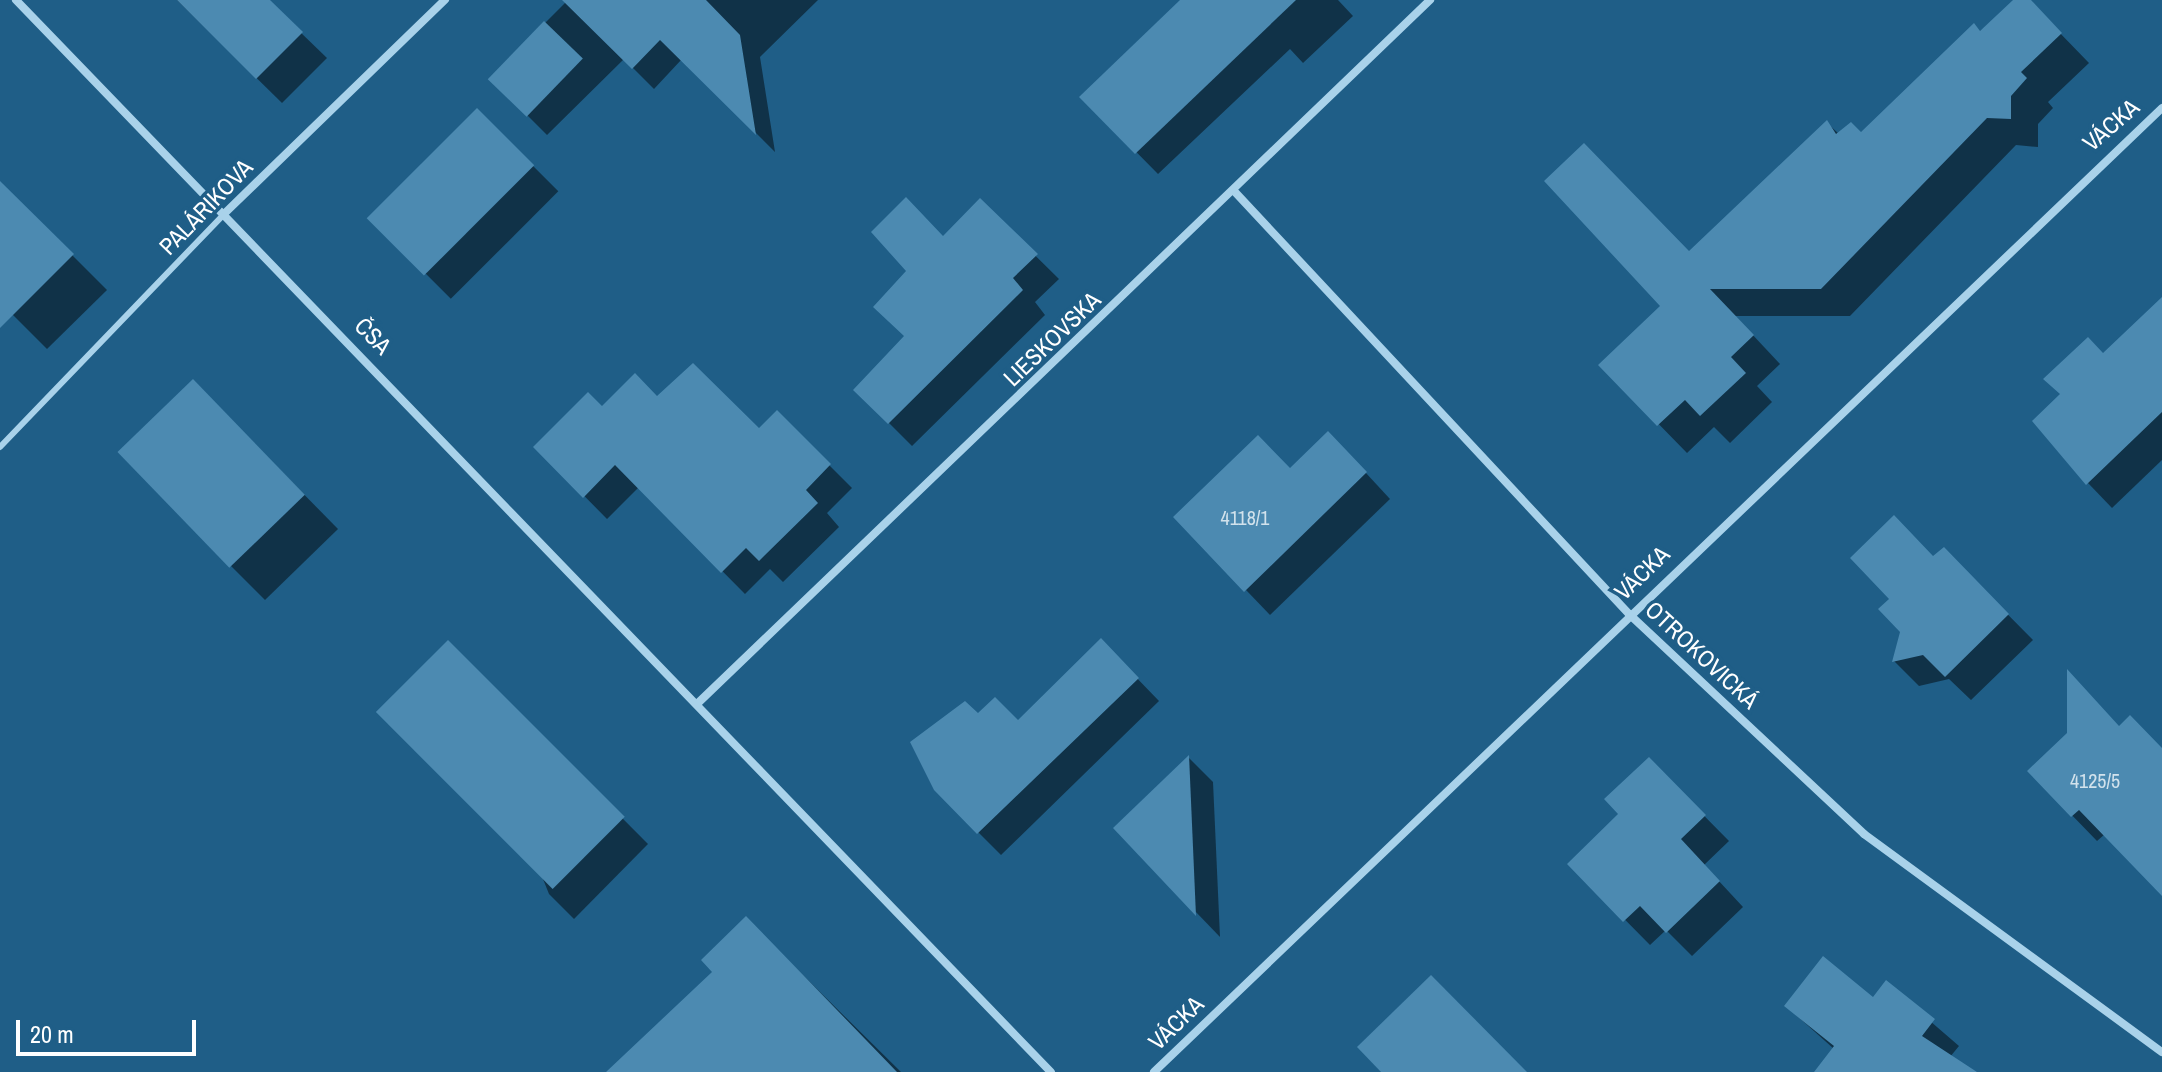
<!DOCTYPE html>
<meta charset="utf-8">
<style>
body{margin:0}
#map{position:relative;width:2162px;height:1072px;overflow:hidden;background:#1f5e87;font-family:"Archivo Narrow",sans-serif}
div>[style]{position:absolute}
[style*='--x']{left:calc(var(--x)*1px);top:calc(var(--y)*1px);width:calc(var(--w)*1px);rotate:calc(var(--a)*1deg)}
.shadow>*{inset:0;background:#0007;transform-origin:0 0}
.building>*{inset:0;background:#4c8ab1;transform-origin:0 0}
.lane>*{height:6px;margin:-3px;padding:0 3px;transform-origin:3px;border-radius:3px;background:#a9d2ea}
.street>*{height:8px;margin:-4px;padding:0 4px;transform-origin:4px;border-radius:4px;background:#a9d2ea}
span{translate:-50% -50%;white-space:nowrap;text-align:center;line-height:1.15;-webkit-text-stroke:7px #1f5e87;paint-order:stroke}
.number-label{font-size:20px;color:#d2e2ec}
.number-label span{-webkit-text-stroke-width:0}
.street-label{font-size:24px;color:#fff}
.scale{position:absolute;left:16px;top:1020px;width:180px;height:36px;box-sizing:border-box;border:4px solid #fff;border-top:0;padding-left:10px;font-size:24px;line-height:28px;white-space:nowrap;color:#fff;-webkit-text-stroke:6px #1f5e87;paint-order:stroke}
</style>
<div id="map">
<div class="shadow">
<div style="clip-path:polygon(177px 0,267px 0,327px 58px,282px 103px)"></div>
<div style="clip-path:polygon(568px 0,818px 0,760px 57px,775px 152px,682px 59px,654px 89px,624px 59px,547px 135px,490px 78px)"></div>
<div style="clip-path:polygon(1183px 0,1338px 0,1353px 16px,1303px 63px,1290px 49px,1158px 174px,1082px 97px)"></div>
<div style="clip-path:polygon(2016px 0,2028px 0,2089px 63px,2048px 102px,2053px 108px,2038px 124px,2038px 147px,2016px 145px,1850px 316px,1735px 316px,1780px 364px,1757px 386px,1772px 402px,1730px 443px,1714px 427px,1687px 453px,1601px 365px,1663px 306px,1690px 254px,1827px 123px,1839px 134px,1861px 135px)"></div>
<div style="left:477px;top:110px;width:115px;height:152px;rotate:45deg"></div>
<div style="clip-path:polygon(0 183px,107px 290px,47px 349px,0 302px)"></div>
<div style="clip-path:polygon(980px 201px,1059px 279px,1035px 302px,1045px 315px,912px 446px,856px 390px,906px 337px,944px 238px)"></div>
<div style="clip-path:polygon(2162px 326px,2162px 460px,2112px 508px,2088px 483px,2062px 395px,2103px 355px)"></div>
<div style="clip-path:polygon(657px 398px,759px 431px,777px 413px,852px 488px,827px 513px,839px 527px,783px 582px,770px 569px,745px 594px,639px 487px,607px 519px,536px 447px,602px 409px)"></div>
<div style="clip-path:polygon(227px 416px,338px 529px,265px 600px,231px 566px)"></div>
<div style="clip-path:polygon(1353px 459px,1390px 499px,1270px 615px,1176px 517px,1290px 471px)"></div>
<div style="clip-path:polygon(1944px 550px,2033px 640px,1971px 700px,1949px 679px,1919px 686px,1894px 661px,1902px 632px,1892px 599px)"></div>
<div style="clip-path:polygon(1101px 641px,1159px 701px,1001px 855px,935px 789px,978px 716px,1018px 722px)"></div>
<div style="clip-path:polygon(448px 643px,648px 844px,574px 919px,549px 894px)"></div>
<div style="clip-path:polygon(2120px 728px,2162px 750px,2162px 892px,2105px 834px,2097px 841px,2029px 771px,2069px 733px)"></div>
<div style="clip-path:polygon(1189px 758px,1213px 782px,1220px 937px,1115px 828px)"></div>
<div style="clip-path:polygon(1649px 760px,1729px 841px,1704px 865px,1743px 907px,1692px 956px,1666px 930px,1650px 945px,1570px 864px,1621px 814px)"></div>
<div style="clip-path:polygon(746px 919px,901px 1072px,633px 1072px,715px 972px)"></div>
<div style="clip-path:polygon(1886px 983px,1959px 1046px,1950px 1057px,1973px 1072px,1834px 1072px,1834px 1049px,1786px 1006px,1874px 999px)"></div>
</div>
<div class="building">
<div style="clip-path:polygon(177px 0,270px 0,303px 32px,256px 79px)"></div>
<div style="clip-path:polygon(562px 0,706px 0,740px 35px,756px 135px,660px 40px,632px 69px)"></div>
<div style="clip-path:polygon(1180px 0,1296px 0,1135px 154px,1079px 97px)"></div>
<div style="clip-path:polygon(2013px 0,2031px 0,2062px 33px,2021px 72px,2027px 78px,2011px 96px,2011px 119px,1987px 118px,1821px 289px,1710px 289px,1754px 335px,1731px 357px,1746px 373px,1700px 416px,1685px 400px,1657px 426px,1598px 365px,1660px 306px,1544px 181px,1584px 143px,1689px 251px,1827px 120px,1836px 134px,1851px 122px,1861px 132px,1974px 23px,1980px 31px)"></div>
<div style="left:544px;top:21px;width:54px;height:81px;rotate:44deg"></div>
<div style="left:477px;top:108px;width:81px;height:156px;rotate:45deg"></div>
<div style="clip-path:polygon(0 181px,74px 254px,0 328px)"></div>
<div style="clip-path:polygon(906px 197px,943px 236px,980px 198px,1038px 254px,1013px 278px,1023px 290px,888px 424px,853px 390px,904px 336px,873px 307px,906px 271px,871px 232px)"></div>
<div style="clip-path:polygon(2162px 297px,2162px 412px,2086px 485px,2032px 421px,2060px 394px,2043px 379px,2088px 337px,2103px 353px)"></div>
<div style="clip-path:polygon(693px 363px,759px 428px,777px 410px,831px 464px,806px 490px,818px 503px,759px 561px,746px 548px,721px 573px,615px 465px,583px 498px,533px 447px,588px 392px,602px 406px,635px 373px,657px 396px)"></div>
<div style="left:193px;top:379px;width:161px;height:105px;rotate:46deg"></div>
<div style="clip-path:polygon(1328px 431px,1367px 472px,1244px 592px,1173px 517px,1258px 435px,1290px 468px)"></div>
<div style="clip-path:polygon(1894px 515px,1933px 556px,1944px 547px,2009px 614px,1945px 677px,1923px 655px,1892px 662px,1900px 632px,1878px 609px,1889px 599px,1850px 558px)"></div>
<div style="clip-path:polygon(1101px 638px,1139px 678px,977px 834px,934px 790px,910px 742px,965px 701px,978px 713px,995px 697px,1018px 720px)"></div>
<div style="left:448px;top:640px;width:250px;height:102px;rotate:45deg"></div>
<div style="clip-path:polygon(2067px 669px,2119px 726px,2130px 715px,2162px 748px,2162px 896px,2079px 810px,2071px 817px,2027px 771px,2067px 733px)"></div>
<div style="clip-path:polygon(1189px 755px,1196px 916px,1113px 828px)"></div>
<div style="clip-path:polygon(1649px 757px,1706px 815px,1681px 839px,1720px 881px,1666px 933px,1640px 906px,1623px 922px,1567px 864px,1618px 814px,1604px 799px)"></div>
<div style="clip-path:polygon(746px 916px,777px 948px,897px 1072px,606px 1072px,712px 972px,701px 960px)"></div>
<div style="clip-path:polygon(1823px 956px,1873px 997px,1886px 980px,1935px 1019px,1922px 1036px,1977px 1072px,1814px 1072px,1834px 1046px,1784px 1006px)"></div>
<div style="clip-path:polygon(1431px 975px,1527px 1072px,1381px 1072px,1357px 1047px)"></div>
</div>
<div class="lane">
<div style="--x:0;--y:447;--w:326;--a:-46.1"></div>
</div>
<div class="street">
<div style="--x:16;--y:0;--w:1490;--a:46.01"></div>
<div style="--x:1235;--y:192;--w:577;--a:46.97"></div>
<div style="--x:1629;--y:614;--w:322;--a:43.1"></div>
<div style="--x:1864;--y:834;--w:369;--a:36.2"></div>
<div style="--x:226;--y:212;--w:305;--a:-44.1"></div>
<div style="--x:698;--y:703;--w:1015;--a:-43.84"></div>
<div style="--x:1154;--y:1072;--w:1395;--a:-43.72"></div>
</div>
<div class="number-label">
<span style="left:1245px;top:517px">4118/1</span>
<span style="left:2095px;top:780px">4125/5</span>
</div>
<div class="street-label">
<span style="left:2111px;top:125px;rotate:-41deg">VÁCKA</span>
<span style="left:206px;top:207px;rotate:-46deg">PALÁRIKOVA</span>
<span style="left:373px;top:336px;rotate:46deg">ČSA</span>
<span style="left:1052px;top:339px;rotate:-44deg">LIESKOVSKA</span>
<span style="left:1642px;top:573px;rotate:-44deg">VÁCKA</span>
<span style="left:1702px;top:655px;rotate:43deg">OTROKOVICKÁ</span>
<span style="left:1176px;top:1023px;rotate:-44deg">VÁCKA</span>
</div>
<div class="scale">20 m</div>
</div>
